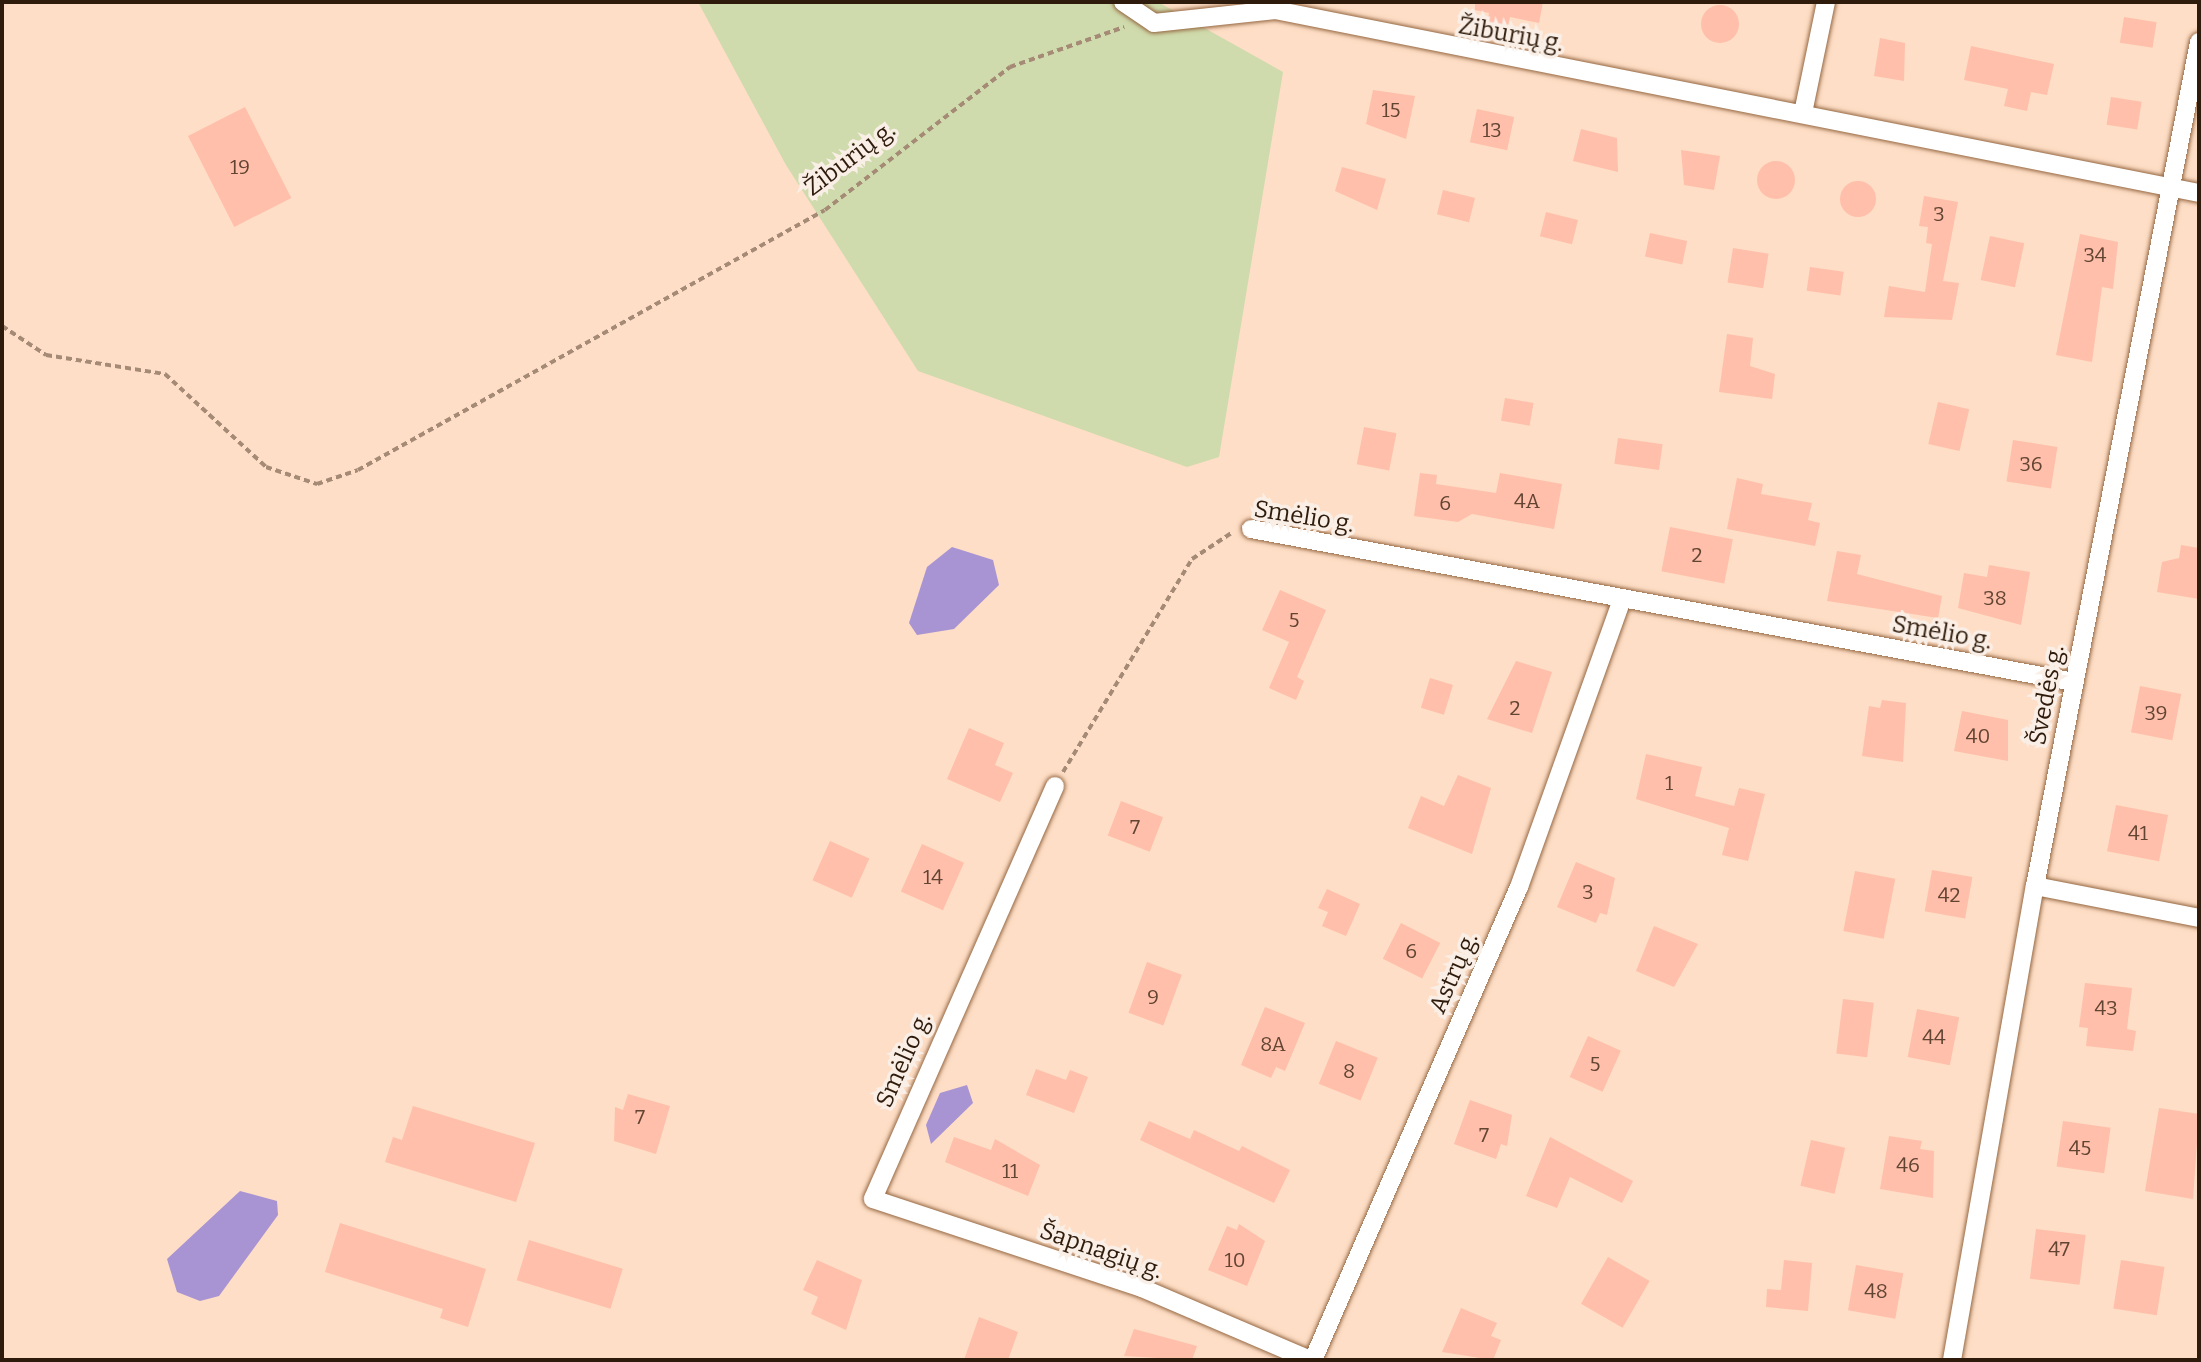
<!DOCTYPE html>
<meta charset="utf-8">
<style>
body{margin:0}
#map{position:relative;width:2201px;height:1362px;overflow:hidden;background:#fedec6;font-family:Bitter,serif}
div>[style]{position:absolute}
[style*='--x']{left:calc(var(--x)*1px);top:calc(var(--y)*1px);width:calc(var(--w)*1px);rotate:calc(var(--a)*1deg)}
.green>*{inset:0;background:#cfdbac}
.water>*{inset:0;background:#a893d3}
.building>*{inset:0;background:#ffbfaa;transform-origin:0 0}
.round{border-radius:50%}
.path>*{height:4px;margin-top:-2px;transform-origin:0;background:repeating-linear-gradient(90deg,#a58a76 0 6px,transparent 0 10px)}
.roads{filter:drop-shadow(0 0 2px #956741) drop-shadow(0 0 2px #956741)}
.minor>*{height:18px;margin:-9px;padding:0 9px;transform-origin:9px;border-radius:9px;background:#fff}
span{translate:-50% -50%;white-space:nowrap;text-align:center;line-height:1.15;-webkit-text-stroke:7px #faefe7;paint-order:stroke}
.number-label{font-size:20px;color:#624433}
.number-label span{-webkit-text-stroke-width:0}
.street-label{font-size:24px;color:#2e1b0b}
.frame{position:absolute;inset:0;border:4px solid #2e1b0b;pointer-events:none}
</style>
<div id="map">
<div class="green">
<div style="clip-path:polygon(698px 2px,1158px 2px,1283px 72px,1219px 457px,1187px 467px,918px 371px,786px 165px)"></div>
</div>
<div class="water">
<div style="clip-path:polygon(952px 547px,993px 560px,999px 585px,954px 629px,917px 635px,909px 623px,927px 567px)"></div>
<div style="clip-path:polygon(967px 1085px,973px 1103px,931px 1144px,926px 1125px,940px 1093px)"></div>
<div style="clip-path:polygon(240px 1191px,277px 1201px,278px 1215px,219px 1296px,200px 1301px,177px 1292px,167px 1259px)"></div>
</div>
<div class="building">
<div style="clip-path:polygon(1475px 2px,1543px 2px,1539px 23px,1510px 17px,1507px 30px,1487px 26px,1489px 13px,1475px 10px)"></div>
<div class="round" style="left:1701px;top:5px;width:38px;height:38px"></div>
<div style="left:2124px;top:17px;width:33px;height:26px;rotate:9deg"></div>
<div style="clip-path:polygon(1880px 38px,1905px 43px,1904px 81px,1874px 76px)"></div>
<div style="clip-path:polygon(1971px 46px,2054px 64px,2047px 95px,2031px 92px,2027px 111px,2004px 106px,2008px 89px,1964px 80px)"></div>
<div style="clip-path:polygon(1373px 90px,1415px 96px,1406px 139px,1366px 124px)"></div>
<div style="left:2111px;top:97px;width:31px;height:28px;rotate:9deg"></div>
<div style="left:245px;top:107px;width:102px;height:64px;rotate:63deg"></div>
<div style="left:1477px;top:109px;width:38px;height:34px;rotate:12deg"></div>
<div style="clip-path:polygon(1581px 129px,1617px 138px,1618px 172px,1573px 161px)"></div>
<div style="clip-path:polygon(1681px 150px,1720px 156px,1714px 190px,1684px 185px)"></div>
<div class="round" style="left:1757px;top:161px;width:38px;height:38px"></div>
<div style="clip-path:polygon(1342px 167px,1386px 179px,1377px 210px,1335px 191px)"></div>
<div class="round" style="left:1840px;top:181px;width:36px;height:36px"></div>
<div style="left:1443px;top:190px;width:33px;height:25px;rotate:14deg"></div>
<div style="clip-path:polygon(1924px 196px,1958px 202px,1943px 281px,1959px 283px,1952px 320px,1884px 317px,1889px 286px,1925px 292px,1932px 244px,1926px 243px,1928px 227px,1919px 226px)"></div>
<div style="left:1546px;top:212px;width:33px;height:25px;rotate:14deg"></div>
<div style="left:1650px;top:233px;width:38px;height:24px;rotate:12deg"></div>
<div style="clip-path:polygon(2080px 234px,2118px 242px,2113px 289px,2102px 287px,2092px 362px,2056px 355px)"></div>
<div style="left:1990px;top:236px;width:35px;height:45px;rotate:12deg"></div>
<div style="left:1733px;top:248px;width:36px;height:35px;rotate:9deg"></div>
<div style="left:1810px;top:267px;width:34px;height:24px;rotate:8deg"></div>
<div style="clip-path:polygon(1727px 334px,1753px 338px,1750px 366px,1775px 374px,1772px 399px,1719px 392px)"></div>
<div style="left:1505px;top:398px;width:29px;height:23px;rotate:10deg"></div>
<div style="left:1938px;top:402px;width:32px;height:43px;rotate:13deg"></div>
<div style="left:1364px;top:427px;width:33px;height:38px;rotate:11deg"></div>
<div style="left:1618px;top:438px;width:45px;height:26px;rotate:8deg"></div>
<div style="left:2013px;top:440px;width:45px;height:42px;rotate:9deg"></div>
<div style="clip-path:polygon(1420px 473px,1437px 475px,1436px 484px,1496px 493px,1500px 473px,1562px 484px,1554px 529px,1472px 514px,1458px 522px,1414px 516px)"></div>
<div style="clip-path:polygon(1737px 478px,1763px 484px,1761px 494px,1812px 503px,1808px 520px,1820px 523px,1815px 546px,1727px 529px)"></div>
<div style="left:1670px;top:527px;width:64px;height:45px;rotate:11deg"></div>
<div style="clip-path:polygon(2181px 545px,2199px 548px,2199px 599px,2157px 592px,2162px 562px,2179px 558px)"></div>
<div style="clip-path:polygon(1837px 551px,1861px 555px,1857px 574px,1942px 596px,1938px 618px,1827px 601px)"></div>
<div style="clip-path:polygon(1989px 565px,2030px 572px,2021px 625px,1958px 608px,1964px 573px,1987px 577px)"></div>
<div style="clip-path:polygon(1280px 590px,1326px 610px,1297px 677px,1304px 681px,1296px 700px,1269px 688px,1289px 642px,1262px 630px)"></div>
<div style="clip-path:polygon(1516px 661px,1552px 672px,1532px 733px,1487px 719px)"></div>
<div style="left:1430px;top:678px;width:24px;height:31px;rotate:17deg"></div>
<div style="left:2140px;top:686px;width:42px;height:47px;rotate:11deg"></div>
<div style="clip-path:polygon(1882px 700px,1906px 703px,1903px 762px,1862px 756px,1869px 706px,1880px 708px)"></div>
<div style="clip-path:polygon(1962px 711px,2008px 720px,2008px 761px,1954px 751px)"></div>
<div style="clip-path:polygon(969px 728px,1004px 743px,995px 765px,1013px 773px,1000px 802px,947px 779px)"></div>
<div style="clip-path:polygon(1646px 754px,1702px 767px,1695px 796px,1734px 806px,1739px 788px,1765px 794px,1748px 861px,1722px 855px,1729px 828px,1636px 799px)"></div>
<div style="clip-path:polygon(1458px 775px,1491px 788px,1472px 854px,1408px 828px,1421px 796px,1444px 806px)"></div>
<div style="left:1121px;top:801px;width:45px;height:37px;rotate:21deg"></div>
<div style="left:2116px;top:805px;width:53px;height:47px;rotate:11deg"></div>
<div style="left:830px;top:841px;width:43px;height:43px;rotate:24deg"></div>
<div style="left:922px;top:844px;width:46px;height:52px;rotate:24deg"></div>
<div style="clip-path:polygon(1576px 862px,1615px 878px,1607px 915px,1600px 913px,1596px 923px,1557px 907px)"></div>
<div style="left:1932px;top:870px;width:41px;height:42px;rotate:10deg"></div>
<div style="left:1855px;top:871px;width:41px;height:61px;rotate:11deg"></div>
<div style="clip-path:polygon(1327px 889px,1360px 904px,1346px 936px,1322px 926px,1328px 912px,1318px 908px)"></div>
<div style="left:1401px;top:923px;width:44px;height:40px;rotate:27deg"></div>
<div style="clip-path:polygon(1654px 926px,1698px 944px,1674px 987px,1636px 971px)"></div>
<div style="left:1147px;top:962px;width:37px;height:54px;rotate:20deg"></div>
<div style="clip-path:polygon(2085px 983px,2132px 988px,2127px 1029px,2136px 1031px,2133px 1051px,2086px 1046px,2088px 1028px,2079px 1027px)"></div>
<div style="left:1843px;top:999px;width:31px;height:55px;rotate:7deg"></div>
<div style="clip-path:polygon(1265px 1007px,1305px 1023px,1285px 1071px,1276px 1067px,1271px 1078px,1241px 1065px)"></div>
<div style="left:1917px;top:1009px;width:43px;height:49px;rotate:11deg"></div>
<div style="left:1588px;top:1036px;width:36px;height:45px;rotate:24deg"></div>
<div style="left:1336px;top:1041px;width:45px;height:46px;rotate:22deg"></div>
<div style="clip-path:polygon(1036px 1069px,1066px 1080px,1070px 1070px,1088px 1077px,1074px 1113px,1026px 1095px)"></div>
<div style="clip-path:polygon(628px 1094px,670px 1106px,656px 1154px,614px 1141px,615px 1107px,623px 1110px)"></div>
<div style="clip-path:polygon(1470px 1100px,1512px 1115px,1507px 1146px,1501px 1144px,1496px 1159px,1454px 1144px)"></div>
<div style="clip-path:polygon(413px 1106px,535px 1143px,516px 1202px,385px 1162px,393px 1137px,402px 1140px)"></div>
<div style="clip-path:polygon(2159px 1108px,2199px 1114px,2193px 1199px,2145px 1191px)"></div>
<div style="clip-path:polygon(1149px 1121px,1190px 1139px,1194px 1130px,1239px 1151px,1242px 1146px,1290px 1170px,1274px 1203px,1140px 1140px)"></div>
<div style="left:2063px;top:1121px;width:48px;height:46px;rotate:8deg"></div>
<div style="clip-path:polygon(1889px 1136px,1922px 1141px,1920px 1149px,1934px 1151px,1933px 1198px,1880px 1189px)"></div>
<div style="clip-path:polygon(954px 1137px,991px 1150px,995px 1139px,1040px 1165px,1028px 1196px,945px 1162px)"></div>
<div style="clip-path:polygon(1550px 1137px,1633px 1181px,1622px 1203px,1570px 1177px,1557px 1208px,1526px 1196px)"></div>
<div style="left:1811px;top:1140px;width:35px;height:47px;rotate:13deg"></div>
<div style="clip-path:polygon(340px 1223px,486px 1269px,468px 1327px,440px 1318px,443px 1309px,325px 1272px)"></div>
<div style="clip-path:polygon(1239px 1224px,1265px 1241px,1247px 1286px,1208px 1270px,1227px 1226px,1237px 1230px)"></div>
<div style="left:2036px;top:1229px;width:50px;height:50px;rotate:7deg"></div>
<div style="left:529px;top:1240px;width:98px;height:42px;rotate:17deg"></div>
<div style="left:1608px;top:1257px;width:48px;height:54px;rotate:30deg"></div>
<div style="clip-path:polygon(817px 1260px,862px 1280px,846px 1330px,811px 1314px,818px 1297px,803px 1290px)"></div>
<div style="clip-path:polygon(1784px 1260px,1812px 1263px,1808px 1311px,1766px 1307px,1767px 1289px,1781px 1290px)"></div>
<div style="left:2121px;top:1260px;width:44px;height:49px;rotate:9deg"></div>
<div style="left:1856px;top:1265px;width:48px;height:46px;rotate:10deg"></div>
<div style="clip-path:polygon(1461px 1308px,1497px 1323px,1491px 1336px,1501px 1340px,1493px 1360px,1442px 1352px)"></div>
<div style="clip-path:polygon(979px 1317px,1018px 1332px,1008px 1360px,964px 1360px)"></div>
<div style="clip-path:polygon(1134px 1329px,1197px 1346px,1192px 1360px,1124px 1356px)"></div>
</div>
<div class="path">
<div style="--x:2;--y:326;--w:53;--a:33.4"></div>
<div style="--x:46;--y:355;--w:121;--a:9.1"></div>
<div style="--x:165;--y:374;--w:137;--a:42.6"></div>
<div style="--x:266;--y:467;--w:54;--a:18.4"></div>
<div style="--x:317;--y:484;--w:43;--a:-18.9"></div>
<div style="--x:358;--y:470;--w:534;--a:-29.11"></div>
<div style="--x:825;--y:210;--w:234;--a:-37.7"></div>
<div style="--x:1010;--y:67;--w:121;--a:-19.3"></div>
<div style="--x:1063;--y:772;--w:249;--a:-58.8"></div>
<div style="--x:1192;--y:559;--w:49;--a:-33.4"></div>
</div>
<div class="roads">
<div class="minor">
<div style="--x:1123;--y:2;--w:37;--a:34"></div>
<div style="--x:1154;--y:23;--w:122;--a:-6.1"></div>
<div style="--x:1275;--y:10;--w:942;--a:11.2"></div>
<div style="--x:1803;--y:113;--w:113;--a:-78.3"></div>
<div style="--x:1251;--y:529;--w:837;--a:10.53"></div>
<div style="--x:1055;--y:786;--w:451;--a:113.8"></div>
<div style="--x:873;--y:1199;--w:283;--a:18.3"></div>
<div style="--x:1142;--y:1288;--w:183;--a:23.2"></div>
<div style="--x:2035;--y:886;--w:167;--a:11"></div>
<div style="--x:1313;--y:1360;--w:516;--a:-66.47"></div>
<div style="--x:1519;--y:887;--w:306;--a:-70.3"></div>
<div style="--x:1952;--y:1360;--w:481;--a:-80.1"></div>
<div style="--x:2035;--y:886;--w:860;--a:-79"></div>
</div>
</div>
<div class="number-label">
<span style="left:1391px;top:110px">15</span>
<span style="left:1492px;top:130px">13</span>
<span style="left:240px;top:167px">19</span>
<span style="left:1939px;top:214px">3</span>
<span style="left:2095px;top:255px">34</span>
<span style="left:2031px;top:464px">36</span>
<span style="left:1527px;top:501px">4A</span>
<span style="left:1445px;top:503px">6</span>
<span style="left:1697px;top:555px">2</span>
<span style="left:1995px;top:598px">38</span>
<span style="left:1294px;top:620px">5</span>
<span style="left:1515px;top:708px">2</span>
<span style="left:2156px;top:713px">39</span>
<span style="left:1978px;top:736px">40</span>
<span style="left:1669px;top:783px">1</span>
<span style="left:1135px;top:827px">7</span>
<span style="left:2138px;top:833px">41</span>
<span style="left:933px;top:877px">14</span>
<span style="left:1588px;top:892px">3</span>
<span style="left:1949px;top:895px">42</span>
<span style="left:1411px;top:951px">6</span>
<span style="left:1153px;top:997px">9</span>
<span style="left:2106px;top:1008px">43</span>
<span style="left:1934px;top:1037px">44</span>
<span style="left:1273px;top:1044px">8A</span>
<span style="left:1595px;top:1064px">5</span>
<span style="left:1349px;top:1071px">8</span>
<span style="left:640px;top:1117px">7</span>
<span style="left:1484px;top:1135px">7</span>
<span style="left:2080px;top:1148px">45</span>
<span style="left:1908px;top:1165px">46</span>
<span style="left:1010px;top:1171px">11</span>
<span style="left:2059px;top:1249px">47</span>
<span style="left:1235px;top:1260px">10</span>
<span style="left:1876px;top:1291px">48</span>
</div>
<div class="street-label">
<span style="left:1511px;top:35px;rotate:10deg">Žiburių g.</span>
<span style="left:850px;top:159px;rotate:-37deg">Žiburių g.</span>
<span style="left:1304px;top:517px;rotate:9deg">Smėlio g.</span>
<span style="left:1942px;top:633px;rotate:10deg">Smėlio g.</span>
<span style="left:2047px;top:695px;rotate:-79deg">Švedės g.</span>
<span style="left:1454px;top:973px;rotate:-66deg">Astrų g.</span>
<span style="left:904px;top:1060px;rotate:-66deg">Smėlio g.</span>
<span style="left:1101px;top:1251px;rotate:19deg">Šapnagių g.</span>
</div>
<div class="frame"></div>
</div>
